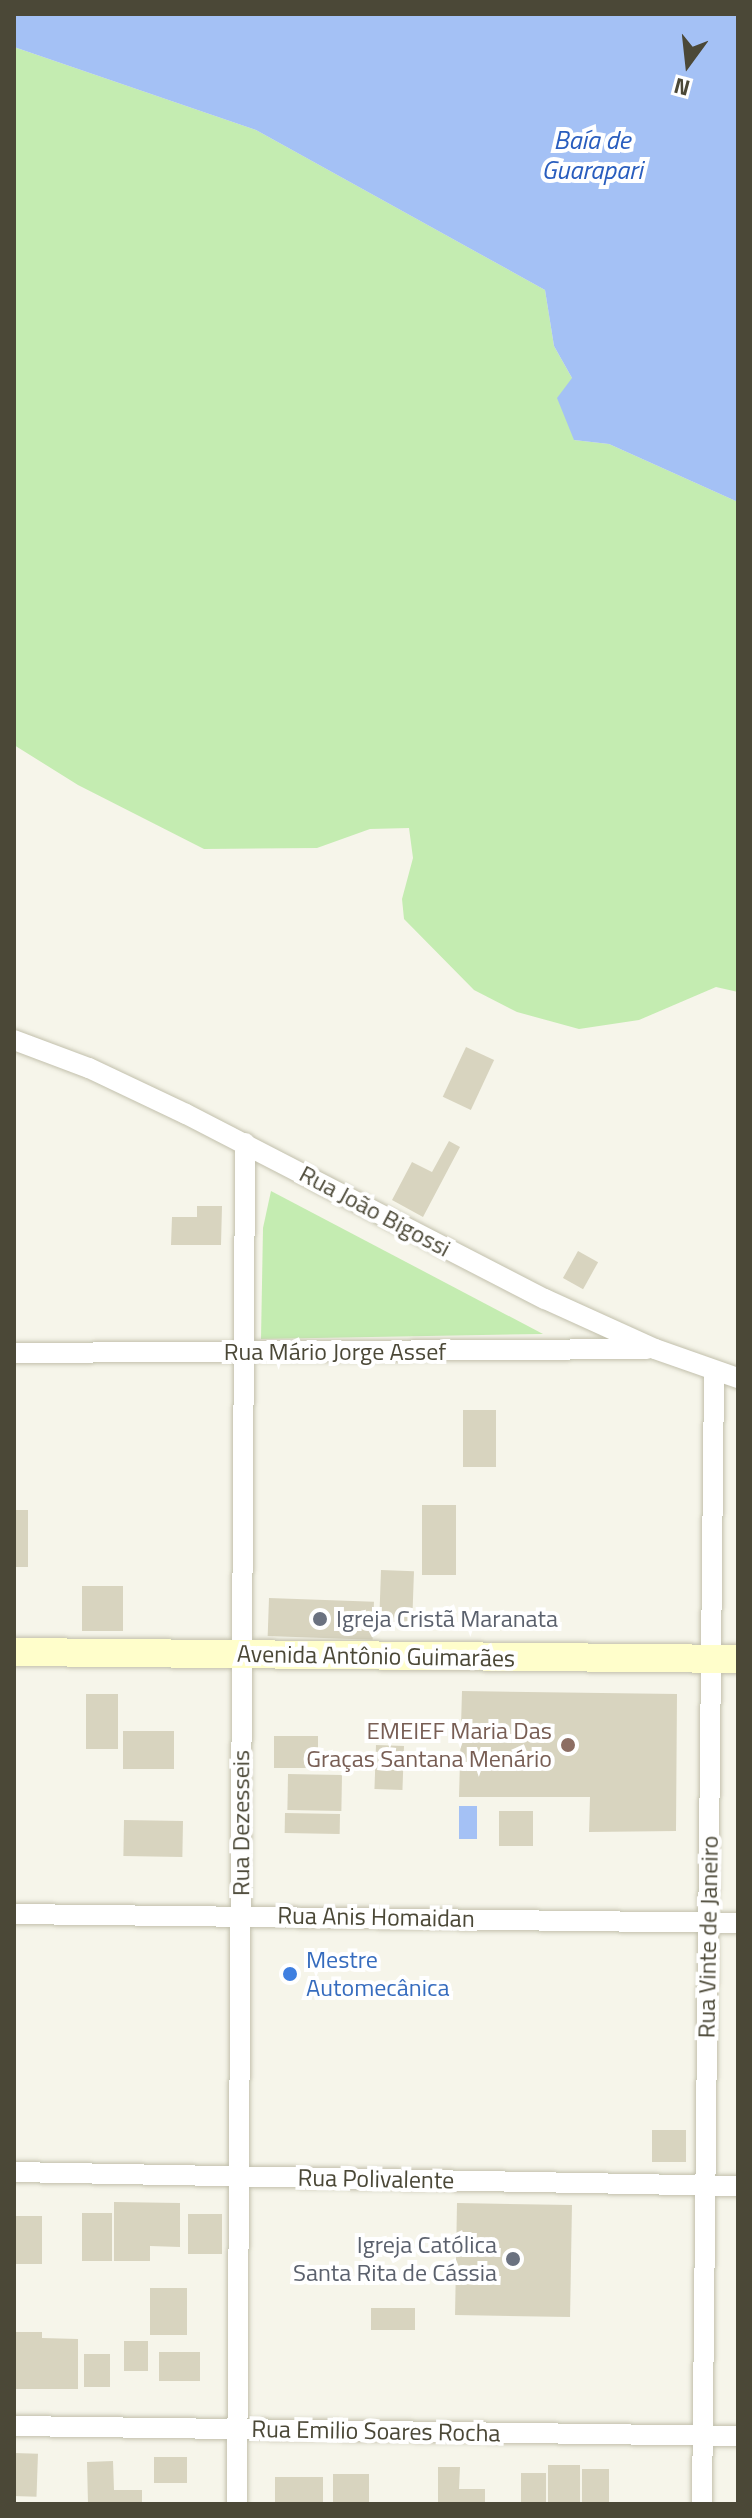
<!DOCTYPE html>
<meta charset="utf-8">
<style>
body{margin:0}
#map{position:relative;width:752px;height:2518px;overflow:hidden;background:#f6f5ea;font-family:"Titillium Web",sans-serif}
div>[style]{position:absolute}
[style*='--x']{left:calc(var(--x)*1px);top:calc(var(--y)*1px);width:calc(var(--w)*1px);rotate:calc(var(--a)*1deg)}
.green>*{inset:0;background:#c4ecb1}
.water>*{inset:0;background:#a4c1f5;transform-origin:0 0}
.building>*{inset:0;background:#d8d4bf;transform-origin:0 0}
.roads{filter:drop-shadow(0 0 2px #c2c0ac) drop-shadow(0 0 2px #c2c0ac)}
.street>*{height:20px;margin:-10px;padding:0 10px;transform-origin:10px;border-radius:10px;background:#fff}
.secondary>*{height:28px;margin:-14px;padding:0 14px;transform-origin:14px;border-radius:14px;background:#fffecb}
.dots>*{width:22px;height:22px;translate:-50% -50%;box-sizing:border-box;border:4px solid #fff;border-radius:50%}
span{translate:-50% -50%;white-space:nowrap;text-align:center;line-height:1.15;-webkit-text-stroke:8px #fff;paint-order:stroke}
.street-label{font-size:24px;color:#4b4837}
.worship-label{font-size:24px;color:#5b616d}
.left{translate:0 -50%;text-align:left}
.right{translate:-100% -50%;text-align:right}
.education-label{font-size:24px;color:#785e54}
.shop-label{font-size:24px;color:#366cbe}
.water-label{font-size:26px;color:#295dbe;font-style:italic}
.frame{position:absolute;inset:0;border:16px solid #4b4837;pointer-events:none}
.north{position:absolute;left:648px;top:24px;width:80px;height:80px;-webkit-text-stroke:6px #fff;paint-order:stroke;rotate:195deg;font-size:22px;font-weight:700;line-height:32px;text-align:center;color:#4b4837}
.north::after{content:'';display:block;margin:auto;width:28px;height:36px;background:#4b4837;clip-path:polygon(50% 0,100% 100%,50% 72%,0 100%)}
</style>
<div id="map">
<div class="green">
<div style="clip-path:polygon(14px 47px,256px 130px,545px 290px,554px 346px,572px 378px,574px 440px,609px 444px,738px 502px,738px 992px,716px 987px,639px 1020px,579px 1029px,517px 1012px,474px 990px,404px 919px,402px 899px,413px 858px,409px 828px,370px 829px,317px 848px,204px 849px,78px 785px,14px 745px)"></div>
<div style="clip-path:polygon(271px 1191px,543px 1334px,261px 1339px,263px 1228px)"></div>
</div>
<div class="water">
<div style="clip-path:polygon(14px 14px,738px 14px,738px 502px,609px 444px,574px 440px,557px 398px,572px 378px,554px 346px,545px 290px,256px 130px,14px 47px)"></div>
<div style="left:459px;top:1806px;width:18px;height:33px"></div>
</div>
<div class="building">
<div style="left:466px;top:1047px;width:31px;height:55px;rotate:25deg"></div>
<div style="clip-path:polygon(449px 1141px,460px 1147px,423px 1217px,392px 1200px,412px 1162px,432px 1172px)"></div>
<div style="clip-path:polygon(197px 1206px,222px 1206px,221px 1245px,171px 1245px,172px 1217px,197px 1217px)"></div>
<div style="left:578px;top:1251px;width:23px;height:31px;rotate:29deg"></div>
<div style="left:463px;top:1410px;width:33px;height:57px"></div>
<div style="left:422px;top:1505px;width:34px;height:70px"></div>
<div style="left:14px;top:1510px;width:14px;height:57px"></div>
<div style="left:381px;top:1570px;width:33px;height:53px;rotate:2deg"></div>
<div style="left:82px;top:1586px;width:41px;height:45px"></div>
<div style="left:269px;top:1598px;width:105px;height:38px;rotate:2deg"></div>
<div style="clip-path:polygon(462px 1691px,677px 1694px,676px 1831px,589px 1832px,590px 1797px,459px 1797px)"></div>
<div style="left:86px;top:1694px;width:32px;height:55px"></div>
<div style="left:123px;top:1731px;width:51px;height:38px"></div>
<div style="left:274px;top:1736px;width:44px;height:32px"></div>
<div style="left:376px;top:1745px;width:28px;height:44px;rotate:2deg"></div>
<div style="left:288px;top:1774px;width:54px;height:36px;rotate:1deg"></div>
<div style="left:499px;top:1811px;width:34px;height:35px"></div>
<div style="left:285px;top:1813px;width:55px;height:20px;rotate:1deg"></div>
<div style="left:124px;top:1820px;width:59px;height:36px;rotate:1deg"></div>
<div style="left:652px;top:2130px;width:34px;height:32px"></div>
<div style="clip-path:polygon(114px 2202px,180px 2203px,180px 2247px,150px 2246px,150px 2261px,114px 2261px)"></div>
<div style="left:457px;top:2203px;width:115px;height:112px;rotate:1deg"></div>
<div style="left:82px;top:2213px;width:30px;height:48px"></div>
<div style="left:188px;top:2214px;width:34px;height:40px"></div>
<div style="left:14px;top:2216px;width:28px;height:48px"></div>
<div style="left:150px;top:2288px;width:37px;height:47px"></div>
<div style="left:415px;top:2308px;width:22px;height:44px;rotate:90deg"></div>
<div style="clip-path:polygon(14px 2332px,42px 2332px,42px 2338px,78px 2339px,78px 2389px,14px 2389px)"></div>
<div style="left:124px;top:2341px;width:24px;height:30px"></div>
<div style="left:159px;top:2352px;width:41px;height:29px"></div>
<div style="left:84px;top:2354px;width:26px;height:33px"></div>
<div style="left:14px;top:2453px;width:24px;height:43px;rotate:2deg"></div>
<div style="left:154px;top:2457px;width:33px;height:26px"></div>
<div style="clip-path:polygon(113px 2461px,114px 2490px,142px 2490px,142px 2504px,88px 2504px,87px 2462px)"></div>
<div style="left:548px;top:2465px;width:32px;height:39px"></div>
<div style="clip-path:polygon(438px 2467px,460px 2467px,459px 2489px,485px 2489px,485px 2504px,438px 2504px)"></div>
<div style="left:582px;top:2469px;width:27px;height:35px"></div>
<div style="left:521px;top:2473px;width:25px;height:31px"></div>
<div style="left:333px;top:2474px;width:36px;height:30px"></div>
<div style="left:275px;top:2477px;width:48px;height:27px"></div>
</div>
<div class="roads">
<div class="street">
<div style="--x:14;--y:1040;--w:80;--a:20.5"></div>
<div style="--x:89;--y:1068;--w:107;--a:25.4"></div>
<div style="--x:186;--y:1114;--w:404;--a:27.3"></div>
<div style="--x:545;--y:1299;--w:121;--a:24.4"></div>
<div style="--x:655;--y:1349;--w:88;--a:19.3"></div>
<div style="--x:14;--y:1353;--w:633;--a:-0.36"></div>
<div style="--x:14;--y:1914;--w:724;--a:0.71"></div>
<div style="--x:14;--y:2172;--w:724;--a:1.11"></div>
<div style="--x:14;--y:2426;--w:724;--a:0.79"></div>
<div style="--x:237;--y:2504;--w:1361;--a:-89.66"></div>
<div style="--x:702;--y:2504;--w:1133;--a:-89.39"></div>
</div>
<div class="secondary">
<div style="--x:14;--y:1652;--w:724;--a:0.55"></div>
</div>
</div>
<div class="dots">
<div style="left:320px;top:1619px;background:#6b7280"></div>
<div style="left:568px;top:1745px;background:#8d6e63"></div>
<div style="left:290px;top:1974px;background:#3f7fe0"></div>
<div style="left:513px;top:2259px;background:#6b7280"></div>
</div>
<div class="street-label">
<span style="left:375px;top:1211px;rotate:28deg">Rua João Bigossi</span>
<span style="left:335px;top:1352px">Rua Mário Jorge Assef</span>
<span style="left:376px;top:1656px;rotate:1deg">Avenida Antônio Guimarães</span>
<span style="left:241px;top:1823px;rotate:-90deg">Rua Dezesseis</span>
<span style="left:376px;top:1917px;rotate:1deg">Rua Anis Homaidan</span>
<span style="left:708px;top:1937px;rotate:-89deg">Rua Vinte de Janeiro</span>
<span style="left:376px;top:2179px;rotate:1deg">Rua Polivalente</span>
<span style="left:376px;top:2431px;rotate:1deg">Rua Emilio Soares Rocha</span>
</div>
<div class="worship-label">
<span class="left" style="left:336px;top:1619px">Igreja Cristã Maranata</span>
<span class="right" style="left:497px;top:2259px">Igreja Católica<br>Santa Rita de Cássia</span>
</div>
<div class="education-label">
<span class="right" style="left:552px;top:1745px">EMEIEF Maria Das<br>Graças Santana Menário</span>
</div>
<div class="shop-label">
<span class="left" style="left:306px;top:1974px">Mestre<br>Automecânica</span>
</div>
<div class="water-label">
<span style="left:592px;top:155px">Baía de<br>Guarapari</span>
</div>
<div class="frame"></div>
<div class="north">N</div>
</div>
